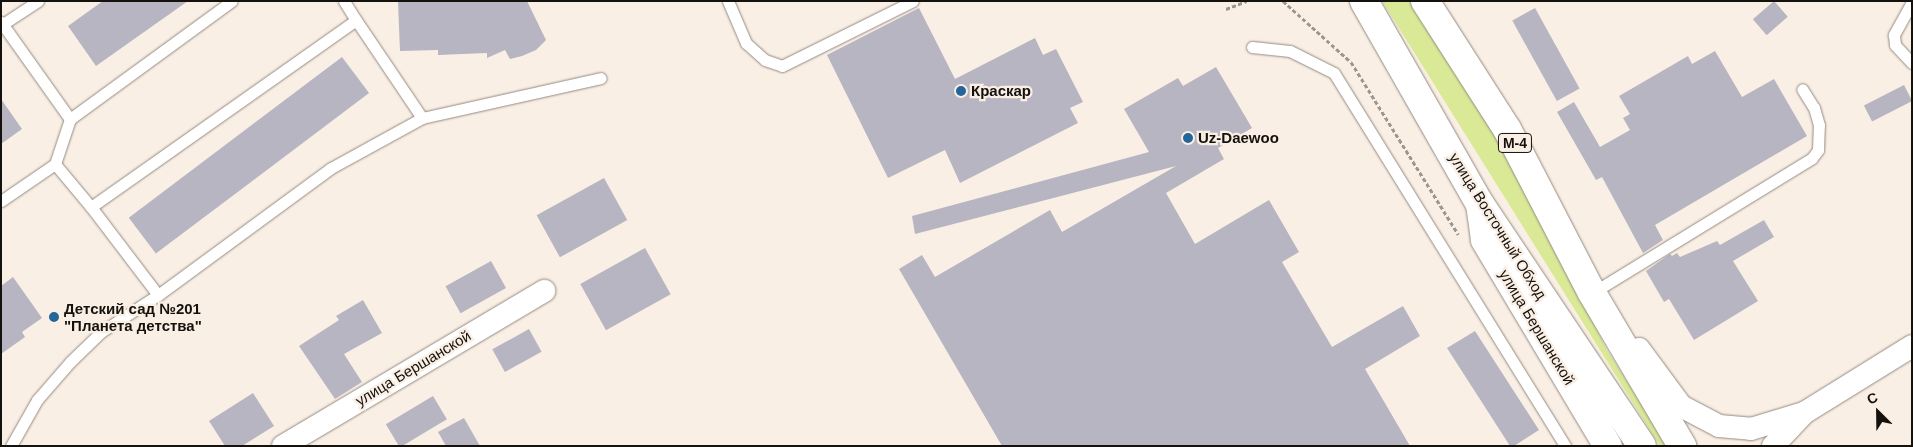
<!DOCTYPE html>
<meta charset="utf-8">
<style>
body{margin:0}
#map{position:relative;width:1913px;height:447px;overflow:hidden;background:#faefe5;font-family:Helvetica,sans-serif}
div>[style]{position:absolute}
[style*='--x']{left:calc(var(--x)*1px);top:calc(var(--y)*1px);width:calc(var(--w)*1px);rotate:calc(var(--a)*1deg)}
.green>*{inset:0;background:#d9e995}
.building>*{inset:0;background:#b7b5c2;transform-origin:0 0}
.path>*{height:3px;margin-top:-1.5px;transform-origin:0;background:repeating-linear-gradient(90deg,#9e968e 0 4px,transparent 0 6.5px)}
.roads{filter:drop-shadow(0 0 1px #948a81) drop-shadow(0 0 1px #948a81)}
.lane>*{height:11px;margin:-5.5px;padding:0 5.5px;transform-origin:5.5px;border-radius:5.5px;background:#fff}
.street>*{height:22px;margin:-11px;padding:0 11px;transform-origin:11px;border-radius:11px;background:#fff}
.secondary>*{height:28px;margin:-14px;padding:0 14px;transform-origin:14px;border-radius:14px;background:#fff}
.highway>*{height:28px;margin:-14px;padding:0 14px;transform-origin:14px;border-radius:14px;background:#fff}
.dots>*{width:14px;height:14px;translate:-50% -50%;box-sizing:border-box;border:2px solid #faefe5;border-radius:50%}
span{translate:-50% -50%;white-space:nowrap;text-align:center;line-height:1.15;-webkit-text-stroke:4.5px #faefe5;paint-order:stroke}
.shield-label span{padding:1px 4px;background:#faefe5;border:1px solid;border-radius:4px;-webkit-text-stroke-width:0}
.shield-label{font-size:14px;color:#15120e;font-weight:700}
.poi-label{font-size:15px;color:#15120e;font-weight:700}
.left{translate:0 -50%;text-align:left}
.street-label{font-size:15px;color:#15120e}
.frame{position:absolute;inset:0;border:2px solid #15120e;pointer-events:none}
.north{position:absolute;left:1853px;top:387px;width:50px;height:50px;-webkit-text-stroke:4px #faefe5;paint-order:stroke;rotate:337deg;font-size:14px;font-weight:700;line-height:20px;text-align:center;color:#15120e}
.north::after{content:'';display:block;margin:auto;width:18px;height:22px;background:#15120e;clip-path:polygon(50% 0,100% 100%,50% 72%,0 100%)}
</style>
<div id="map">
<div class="green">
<div style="clip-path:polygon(1382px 1px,1410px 1px,1450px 65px,1508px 154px,1607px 350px,1668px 446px,1660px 446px,1643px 419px)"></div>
</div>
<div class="building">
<div style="clip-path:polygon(103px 1px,188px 1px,96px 66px,68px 26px)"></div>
<div style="clip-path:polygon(527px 1px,546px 40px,536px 50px,522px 56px,510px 59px,505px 50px,487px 58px,487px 53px,438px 55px,438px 50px,400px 51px,398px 2px)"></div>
<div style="left:1774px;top:1px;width:21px;height:28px;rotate:49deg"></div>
<div style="clip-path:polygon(919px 8px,955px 79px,1035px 38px,1043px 55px,1056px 49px,1083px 102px,1070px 108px,1078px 123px,960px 183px,945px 150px,888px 178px,827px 55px)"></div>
<div style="left:1535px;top:8px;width:92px;height:26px;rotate:61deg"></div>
<div style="clip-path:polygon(1715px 51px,1742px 97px,1774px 79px,1807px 136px,1655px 225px,1663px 240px,1643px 253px,1602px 177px,1596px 180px,1557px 112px,1574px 102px,1600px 147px,1630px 130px,1623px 118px,1630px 114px,1619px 96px,1688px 56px,1692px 64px)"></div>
<div style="left:342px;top:57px;width:45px;height:267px;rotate:53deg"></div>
<div style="clip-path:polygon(1216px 67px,1252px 128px,1218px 148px,1224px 159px,1166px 193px,1195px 244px,1269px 200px,1299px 252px,1282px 262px,1332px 347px,1403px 306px,1420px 336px,1365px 369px,1410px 446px,1002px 446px,899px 269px,922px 255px,935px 277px,1050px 210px,1062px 232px,1176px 166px,915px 234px,912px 216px,1149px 152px,1124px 109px,1178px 78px,1183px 86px)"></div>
<div style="left:1904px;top:85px;width:18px;height:45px;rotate:63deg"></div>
<div style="clip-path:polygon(1px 99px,22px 129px,1px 144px)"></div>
<div style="left:604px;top:178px;width:48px;height:77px;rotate:61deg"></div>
<div style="clip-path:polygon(1764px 220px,1774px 237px,1733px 261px,1758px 301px,1694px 340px,1669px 299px,1664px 302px,1646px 271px,1670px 254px,1672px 256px,1677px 253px,1680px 257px,1717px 241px,1720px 245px)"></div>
<div style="left:645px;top:248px;width:53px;height:74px;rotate:61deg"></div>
<div style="left:491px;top:261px;width:31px;height:52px;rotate:61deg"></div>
<div style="clip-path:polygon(13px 277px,42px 318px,22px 332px,25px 337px,1px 354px,1px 286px)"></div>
<div style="clip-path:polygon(363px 300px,382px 333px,344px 354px,362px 382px,335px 399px,299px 346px,339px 320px,336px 316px)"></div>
<div style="left:529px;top:329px;width:26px;height:42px;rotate:61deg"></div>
<div style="clip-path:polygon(1475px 331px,1539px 430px,1514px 446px,1510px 446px,1447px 348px)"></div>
<div style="clip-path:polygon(253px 393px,274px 426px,242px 446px,225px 446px,209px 421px)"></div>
<div style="left:433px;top:396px;width:27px;height:55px;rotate:59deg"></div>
<div style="clip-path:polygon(464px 418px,480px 446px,446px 446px,438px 432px)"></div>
</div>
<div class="path">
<div style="--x:1283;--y:1;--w:91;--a:41.9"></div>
<div style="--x:1351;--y:62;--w:203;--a:58.1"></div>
<div style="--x:1226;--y:9;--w:22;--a:-21"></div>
</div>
<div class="roads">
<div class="lane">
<div style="--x:344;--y:1;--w:22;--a:58"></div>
<div style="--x:728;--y:1;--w:46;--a:66.8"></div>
<div style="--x:746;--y:43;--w:25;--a:42"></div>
<div style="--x:765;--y:60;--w:18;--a:19"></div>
<div style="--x:782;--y:66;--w:146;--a:-26.4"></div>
<div style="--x:1912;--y:2;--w:38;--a:119"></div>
<div style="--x:1894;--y:35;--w:10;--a:84"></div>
<div style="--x:1895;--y:45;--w:25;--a:47"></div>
<div style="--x:1;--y:22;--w:119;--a:54.6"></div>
<div style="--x:3;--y:24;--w:42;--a:-33.3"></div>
<div style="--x:1252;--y:47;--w:38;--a:6"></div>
<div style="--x:1290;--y:51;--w:49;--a:26.6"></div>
<div style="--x:1334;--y:73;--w:439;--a:58.2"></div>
<div style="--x:422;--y:118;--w:183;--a:-12.6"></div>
<div style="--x:55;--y:164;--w:56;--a:50.1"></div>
<div style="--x:91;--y:207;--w:324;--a:-35.2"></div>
<div style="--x:356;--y:20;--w:118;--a:56"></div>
<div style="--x:422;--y:118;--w:104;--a:151.2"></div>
<div style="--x:331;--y:168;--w:215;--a:143.7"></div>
<div style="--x:158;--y:295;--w:111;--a:-127.3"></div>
<div style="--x:1;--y:201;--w:65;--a:-34.4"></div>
<div style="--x:55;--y:164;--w:47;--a:-71.6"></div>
<div style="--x:70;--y:119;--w:200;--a:-36.1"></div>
<div style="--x:1592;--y:293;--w:258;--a:-31.5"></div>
<div style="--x:1812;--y:158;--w:10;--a:-53"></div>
<div style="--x:1818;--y:150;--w:25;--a:-88"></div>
<div style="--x:1819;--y:125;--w:18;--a:-106"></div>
<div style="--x:1814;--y:108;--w:22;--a:-122"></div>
<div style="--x:11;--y:446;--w:53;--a:-60.5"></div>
<div style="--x:37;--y:400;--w:50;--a:-49"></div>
<div style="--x:70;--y:362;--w:43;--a:-44.1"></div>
<div style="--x:101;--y:332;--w:68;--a:-33"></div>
</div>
<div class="street">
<div style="--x:1639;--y:349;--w:71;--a:53.6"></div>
<div style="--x:1681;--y:406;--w:43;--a:27.8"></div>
<div style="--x:1719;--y:426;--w:32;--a:5"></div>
<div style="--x:1751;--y:429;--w:55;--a:-16.8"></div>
<div style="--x:283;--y:446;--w:304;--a:-30.7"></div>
<div style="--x:1773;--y:446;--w:45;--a:-46.8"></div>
<div style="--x:1804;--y:413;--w:127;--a:-31.8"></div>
</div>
<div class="secondary">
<div style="--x:1480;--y:204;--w:36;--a:82"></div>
<div style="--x:1485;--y:240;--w:240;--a:59.2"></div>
</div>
<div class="highway">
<div style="--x:1364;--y:1;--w:234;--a:60.3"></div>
<div style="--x:1480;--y:204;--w:291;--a:56.2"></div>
<div style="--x:1425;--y:1;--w:152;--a:57.4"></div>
<div style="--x:1507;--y:129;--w:185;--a:62.6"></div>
<div style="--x:1592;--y:293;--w:178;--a:59.5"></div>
</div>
</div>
<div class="dots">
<div style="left:961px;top:91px;background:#24659b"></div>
<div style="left:1188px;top:138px;background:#24659b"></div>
<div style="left:54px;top:317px;background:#24659b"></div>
</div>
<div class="shield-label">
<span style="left:1515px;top:143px">М-4</span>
</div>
<div class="poi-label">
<span class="left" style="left:971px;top:91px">Краскар</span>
<span class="left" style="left:1198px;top:138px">Uz-Daewoo</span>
<span class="left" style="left:64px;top:317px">Детский сад №201<br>"Планета детства"</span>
</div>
<div class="street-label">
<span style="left:1498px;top:226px;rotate:58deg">улица Восточный Обход</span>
<span style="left:1537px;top:327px;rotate:59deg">улица Бершанской</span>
<span style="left:413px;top:368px;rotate:-31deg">улица Бершанской</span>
</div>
<div class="frame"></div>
<div class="north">С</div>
</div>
